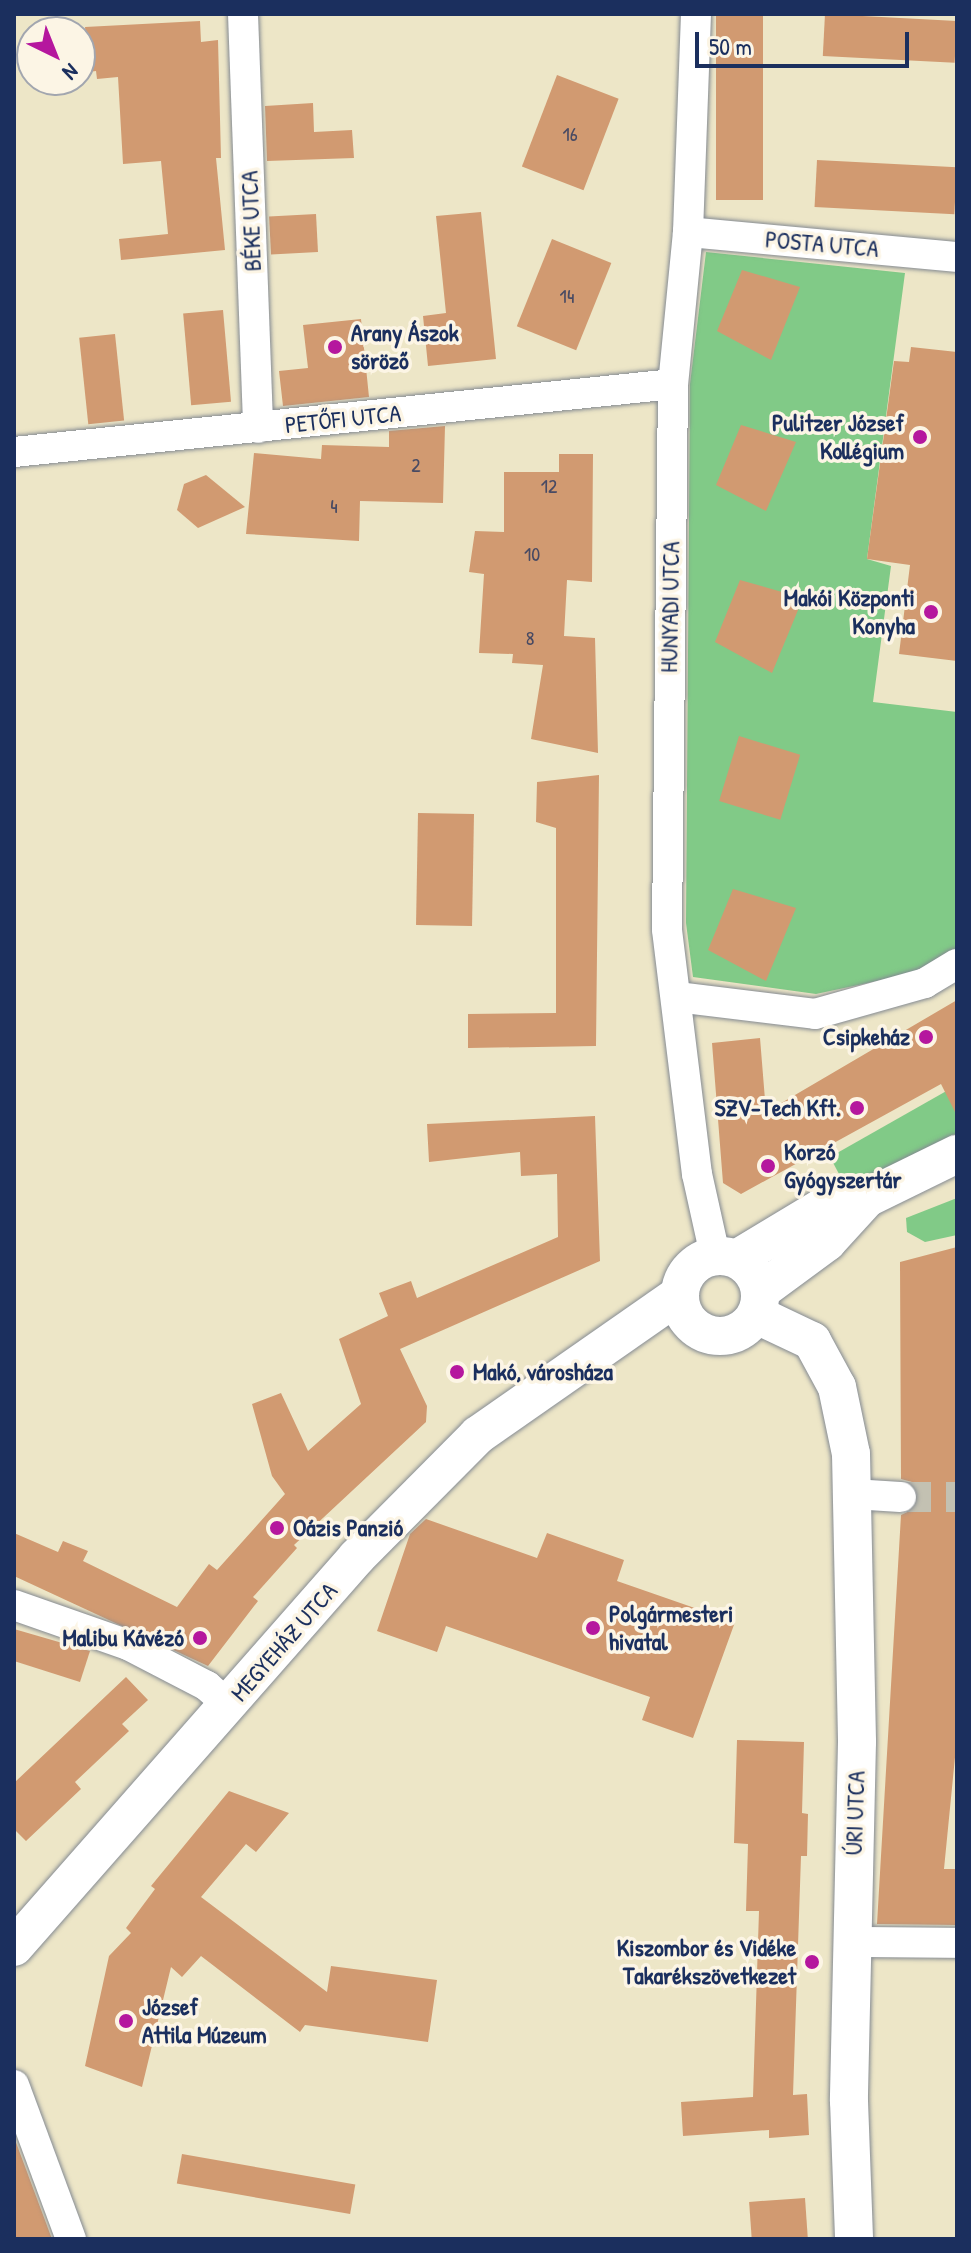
<!DOCTYPE html>
<meta charset="utf-8">
<style>
body{margin:0}
#map{position:relative;width:971px;height:2253px;overflow:hidden;background:#ede6c7;font-family:"Patrick Hand",sans-serif}
div>[style]{position:absolute}
[style*='--x']{left:calc(var(--x)*1px);top:calc(var(--y)*1px);width:calc(var(--w)*1px);rotate:calc(var(--a)*1deg)}
.green>*{inset:0;background:#81ca87}
.building>*{inset:0;background:#d19a71;transform-origin:0 0}
.minor-tunnel>*{height:30px;margin-top:-15px;transform-origin:0;background:repeating-linear-gradient(90deg,#c3c1b2 0 30px,transparent 0 45px)}
.roads{filter:drop-shadow(0 0 2px #848a92) drop-shadow(0 0 2px #848a92)}
.minor>*{height:30px;margin:-15px;padding:0 15px;transform-origin:15px;border-radius:15px;background:#fff}
.major>*{height:38px;margin:-19px;padding:0 19px;transform-origin:19px;border-radius:19px;background:#fff}
.major>.ring{margin:-19px;padding:0;box-sizing:content-box;background:none;border:38px solid #fff;border-radius:50%}
.dots>*{width:22px;height:22px;translate:-50% -50%;box-sizing:border-box;border:4px solid #fcf5e5;border-radius:50%}
span{translate:-50% -50%;white-space:nowrap;text-align:center;line-height:1.15;-webkit-text-stroke:7px #fcf5e5;paint-order:stroke}
.number-label{font-size:20px;color:#484a63}
.number-label span{-webkit-text-stroke-width:0}
.street-label{font-size:24px;color:#1b2f5e}
.poi-label{font-size:24px;color:#1b2f5e;font-weight:700}
.left{translate:0 -50%;text-align:left}
.right{translate:-100% -50%;text-align:right}
.frame{position:absolute;inset:0;border:16px solid #1b2f5e;pointer-events:none}
.north{position:absolute;left:16px;top:16px;width:80px;height:80px;box-sizing:border-box;background:#fcf5e5;border:2px solid #a2a6af;border-radius:50%;rotate:137deg;font-size:22px;font-weight:700;line-height:32px;text-align:center;color:#1b2f5e}
.north::after{content:'';display:block;margin:auto;width:28px;height:36px;background:#b5179e;clip-path:polygon(50% 0,100% 100%,50% 72%,0 100%)}
.scale{position:absolute;left:695px;top:32px;width:214px;height:36px;box-sizing:border-box;border:4px solid #1b2f5e;border-top:0;padding-left:10px;font-size:24px;line-height:28px;white-space:nowrap;color:#1b2f5e;-webkit-text-stroke:6px #fcf5e5;paint-order:stroke}
</style>
<div id="map">
<div class="green">
<div style="clip-path:polygon(706px 252px,905px 273px,867px 559px,891px 566px,873px 702px,957px 712px,957px 950px,924px 971px,816px 994px,693px 977px,686px 923px,690px 384px)"></div>
<div style="clip-path:polygon(957px 1085px,957px 1133px,848px 1191px,830px 1157px)"></div>
<div style="clip-path:polygon(957px 1198px,957px 1235px,925px 1242px,907px 1232px,906px 1218px)"></div>
</div>
<div class="building">
<div style="left:716px;top:14px;width:47px;height:186px"></div>
<div style="left:825px;top:14px;width:132px;height:42px;rotate:3deg"></div>
<div style="clip-path:polygon(200px 21px,201px 42px,218px 40px,221px 158px,216px 158px,225px 250px,121px 260px,119px 239px,168px 234px,161px 161px,123px 164px,118px 77px,97px 79px,96px 71px,89px 72px,85px 27px)"></div>
<div style="left:557px;top:75px;width:66px;height:98px;rotate:21deg"></div>
<div style="clip-path:polygon(313px 103px,314px 132px,352px 130px,354px 158px,267px 161px,265px 106px)"></div>
<div style="left:817px;top:160px;width:140px;height:47px;rotate:3deg"></div>
<div style="clip-path:polygon(481px 212px,496px 359px,428px 366px,423px 316px,446px 313px,436px 216px)"></div>
<div style="left:316px;top:214px;width:38px;height:47px;rotate:87deg"></div>
<div style="left:552px;top:239px;width:64px;height:94px;rotate:22deg"></div>
<div style="clip-path:polygon(742px 270px,800px 287px,771px 360px,717px 331px)"></div>
<div style="left:223px;top:310px;width:92px;height:40px;rotate:85deg"></div>
<div style="clip-path:polygon(361px 319px,369px 397px,283px 406px,279px 371px,308px 368px,303px 325px)"></div>
<div style="left:115px;top:334px;width:87px;height:36px;rotate:84deg"></div>
<div style="clip-path:polygon(911px 347px,957px 352px,957px 661px,899px 654px,910px 565px,867px 559px,894px 361px,909px 362px)"></div>
<div style="clip-path:polygon(741px 425px,796px 442px,766px 511px,716px 485px)"></div>
<div style="clip-path:polygon(445px 426px,443px 503px,360px 501px,359px 541px,246px 534px,254px 453px,321px 459px,322px 445px,389px 447px,389px 431px)"></div>
<div style="clip-path:polygon(559px 454px,593px 454px,592px 582px,567px 580px,564px 636px,595px 638px,598px 753px,531px 739px,543px 665px,512px 663px,513px 654px,479px 653px,484px 574px,469px 572px,475px 531px,504px 532px,504px 472px,559px 472px)"></div>
<div style="clip-path:polygon(206px 475px,245px 507px,198px 528px,177px 510px,184px 484px)"></div>
<div style="clip-path:polygon(740px 580px,803px 598px,772px 673px,715px 642px)"></div>
<div style="left:739px;top:736px;width:64px;height:68px;rotate:17deg"></div>
<div style="clip-path:polygon(599px 775px,596px 1046px,468px 1048px,468px 1014px,556px 1013px,556px 828px,536px 822px,537px 782px)"></div>
<div style="left:418px;top:813px;width:56px;height:112px;rotate:1deg"></div>
<div style="clip-path:polygon(733px 889px,796px 908px,766px 981px,708px 950px)"></div>
<div style="clip-path:polygon(957px 1000px,957px 1116px,941px 1084px,741px 1194px,723px 1183px,712px 1043px,760px 1038px,766px 1112px)"></div>
<div style="clip-path:polygon(595px 1116px,600px 1261px,400px 1349px,427px 1406px,426px 1422px,294px 1545px,297px 1548px,253px 1597px,258px 1601px,208px 1666px,14px 1576px,14px 1533px,58px 1552px,63px 1541px,88px 1551px,83px 1561px,177px 1607px,209px 1564px,217px 1570px,285px 1494px,272px 1476px,252px 1404px,281px 1393px,308px 1451px,361px 1404px,339px 1339px,388px 1316px,379px 1293px,411px 1281px,417px 1298px,558px 1237px,557px 1174px,521px 1176px,520px 1152px,429px 1162px,427px 1124px)"></div>
<div style="clip-path:polygon(957px 1247px,957px 1737px,944px 1869px,957px 1869px,957px 1925px,877px 1924px,901px 1515px,916px 1508px,919px 1497px,912px 1482px,901px 1479px,900px 1262px)"></div>
<div style="clip-path:polygon(426px 1519px,537px 1558px,547px 1533px,624px 1560px,617px 1581px,735px 1622px,693px 1738px,642px 1720px,650px 1697px,446px 1626px,437px 1652px,377px 1631px,410px 1534px)"></div>
<div style="clip-path:polygon(14px 1629px,90px 1651px,80px 1682px,14px 1661px)"></div>
<div style="clip-path:polygon(126px 1677px,148px 1700px,122px 1724px,129px 1731px,75px 1782px,81px 1789px,26px 1841px,14px 1829px,14px 1783px)"></div>
<div style="clip-path:polygon(737px 1740px,804px 1742px,802px 1813px,808px 1814px,807px 1856px,801px 1856px,793px 2095px,807px 2094px,809px 2135px,769px 2138px,769px 2130px,683px 2136px,681px 2102px,753px 2097px,759px 1911px,746px 1911px,748px 1844px,734px 1843px)"></div>
<div style="clip-path:polygon(229px 1791px,289px 1813px,256px 1852px,246px 1844px,201px 1897px,327px 1992px,331px 1966px,437px 1980px,428px 2042px,305px 2025px,300px 2032px,201px 1956px,182px 1977px,171px 1967px,142px 2087px,85px 2066px,109px 1956px,131px 1933px,126px 1928px,155px 1889px,151px 1886px)"></div>
<div style="clip-path:polygon(14px 2137px,52px 2239px,14px 2239px)"></div>
<div style="left:182px;top:2154px;width:176px;height:30px;rotate:10deg"></div>
<div style="left:805px;top:2198px;width:41px;height:56px;rotate:86deg"></div>
</div>
<div class="minor-tunnel">
<div style="--x:901;--y:1497;--w:56;--a:0"></div>
</div>
<div class="roads">
<div class="minor">
<div style="--x:243;--y:14;--w:414;--a:87.9"></div>
<div style="--x:696;--y:14;--w:218;--a:92.1"></div>
<div style="--x:688;--y:232;--w:153;--a:95.6"></div>
<div style="--x:673;--y:384;--w:546;--a:90.63"></div>
<div style="--x:667;--y:930;--w:246;--a:83"></div>
<div style="--x:697;--y:1174;--w:83;--a:77.5"></div>
<div style="--x:688;--y:232;--w:270;--a:5.3"></div>
<div style="--x:14;--y:452;--w:662;--a:-5.89"></div>
<div style="--x:677;--y:997;--w:139;--a:7"></div>
<div style="--x:815;--y:1014;--w:114;--a:-15.7"></div>
<div style="--x:925;--y:983;--w:37;--a:-31"></div>
<div style="--x:852;--y:1494;--w:49;--a:3.5"></div>
<div style="--x:14;--y:1605;--w:121;--a:19.3"></div>
<div style="--x:128;--y:1645;--w:89;--a:27.4"></div>
<div style="--x:207;--y:1686;--w:30;--a:42"></div>
<div style="--x:852;--y:1942;--w:105;--a:0.5"></div>
<div style="--x:14;--y:2085;--w:164;--a:69.7"></div>
</div>
<div class="major">
<div class="ring" style="left:680px;top:1256px;width:42px;height:42px"></div>
<div style="--x:738;--y:1258;--w:97;--a:-31.1"></div>
<div style="--x:821;--y:1208;--w:47;--a:-12.3"></div>
<div style="--x:867;--y:1198;--w:100;--a:-26.1"></div>
<div style="--x:762;--y:1290;--w:81;--a:-36.4"></div>
<div style="--x:827;--y:1242;--w:59;--a:-47.7"></div>
<div style="--x:757;--y:1315;--w:61;--a:25.3"></div>
<div style="--x:812;--y:1341;--w:52;--a:61.5"></div>
<div style="--x:837;--y:1387;--w:68;--a:78.2"></div>
<div style="--x:851;--y:1454;--w:288;--a:88.8"></div>
<div style="--x:857;--y:1742;--w:359;--a:91.3"></div>
<div style="--x:849;--y:2101;--w:138;--a:87.9"></div>
<div style="--x:14;--y:1947;--w:519;--a:-48.67"></div>
<div style="--x:357;--y:1557;--w:172;--a:-45.2"></div>
<div style="--x:478;--y:1435;--w:246;--a:-34.9"></div>
</div>
</div>
<div class="dots">
<div style="left:335px;top:347px;background:#b5179e"></div>
<div style="left:920px;top:437px;background:#b5179e"></div>
<div style="left:931px;top:612px;background:#b5179e"></div>
<div style="left:926px;top:1037px;background:#b5179e"></div>
<div style="left:857px;top:1108px;background:#b5179e"></div>
<div style="left:768px;top:1166px;background:#b5179e"></div>
<div style="left:457px;top:1372px;background:#b5179e"></div>
<div style="left:277px;top:1528px;background:#b5179e"></div>
<div style="left:593px;top:1628px;background:#b5179e"></div>
<div style="left:200px;top:1638px;background:#b5179e"></div>
<div style="left:812px;top:1962px;background:#b5179e"></div>
<div style="left:126px;top:2021px;background:#b5179e"></div>
</div>
<div class="number-label">
<span style="left:570px;top:133px">16</span>
<span style="left:567px;top:295px">14</span>
<span style="left:416px;top:464px">2</span>
<span style="left:549px;top:485px">12</span>
<span style="left:334px;top:505px">4</span>
<span style="left:532px;top:553px">10</span>
<span style="left:530px;top:637px">8</span>
</div>
<div class="street-label">
<span style="left:251px;top:221px;rotate:-92deg">BÉKE UTCA</span>
<span style="left:822px;top:244px;rotate:5deg">POSTA UTCA</span>
<span style="left:343px;top:419px;rotate:-6deg">PETŐFI UTCA</span>
<span style="left:670px;top:607px;rotate:-89deg">HUNYADI UTCA</span>
<span style="left:284px;top:1642px;rotate:-49deg">MEGYEHÁZ UTCA</span>
<span style="left:855px;top:1813px;rotate:-88deg">ÚRI UTCA</span>
</div>
<div class="poi-label">
<span class="left" style="left:351px;top:347px">Arany Ászok<br>söröző</span>
<span class="right" style="left:904px;top:437px">Pulitzer József<br>Kollégium</span>
<span class="right" style="left:915px;top:612px">Makói Központi<br>Konyha</span>
<span class="right" style="left:910px;top:1037px">Csipkeház</span>
<span class="right" style="left:841px;top:1108px">SZV-Tech Kft.</span>
<span class="left" style="left:784px;top:1166px">Korzó<br>Gyógyszertár</span>
<span class="left" style="left:473px;top:1372px">Makó, városháza</span>
<span class="left" style="left:293px;top:1528px">Oázis Panzió</span>
<span class="left" style="left:609px;top:1628px">Polgármesteri<br>hivatal</span>
<span class="right" style="left:184px;top:1638px">Malibu Kávézó</span>
<span class="right" style="left:796px;top:1962px">Kiszombor és Vidéke<br>Takarékszövetkezet</span>
<span class="left" style="left:142px;top:2021px">József<br>Attila Múzeum</span>
</div>
<div class="frame"></div>
<div class="north">N</div>
<div class="scale">50 m</div>
</div>
